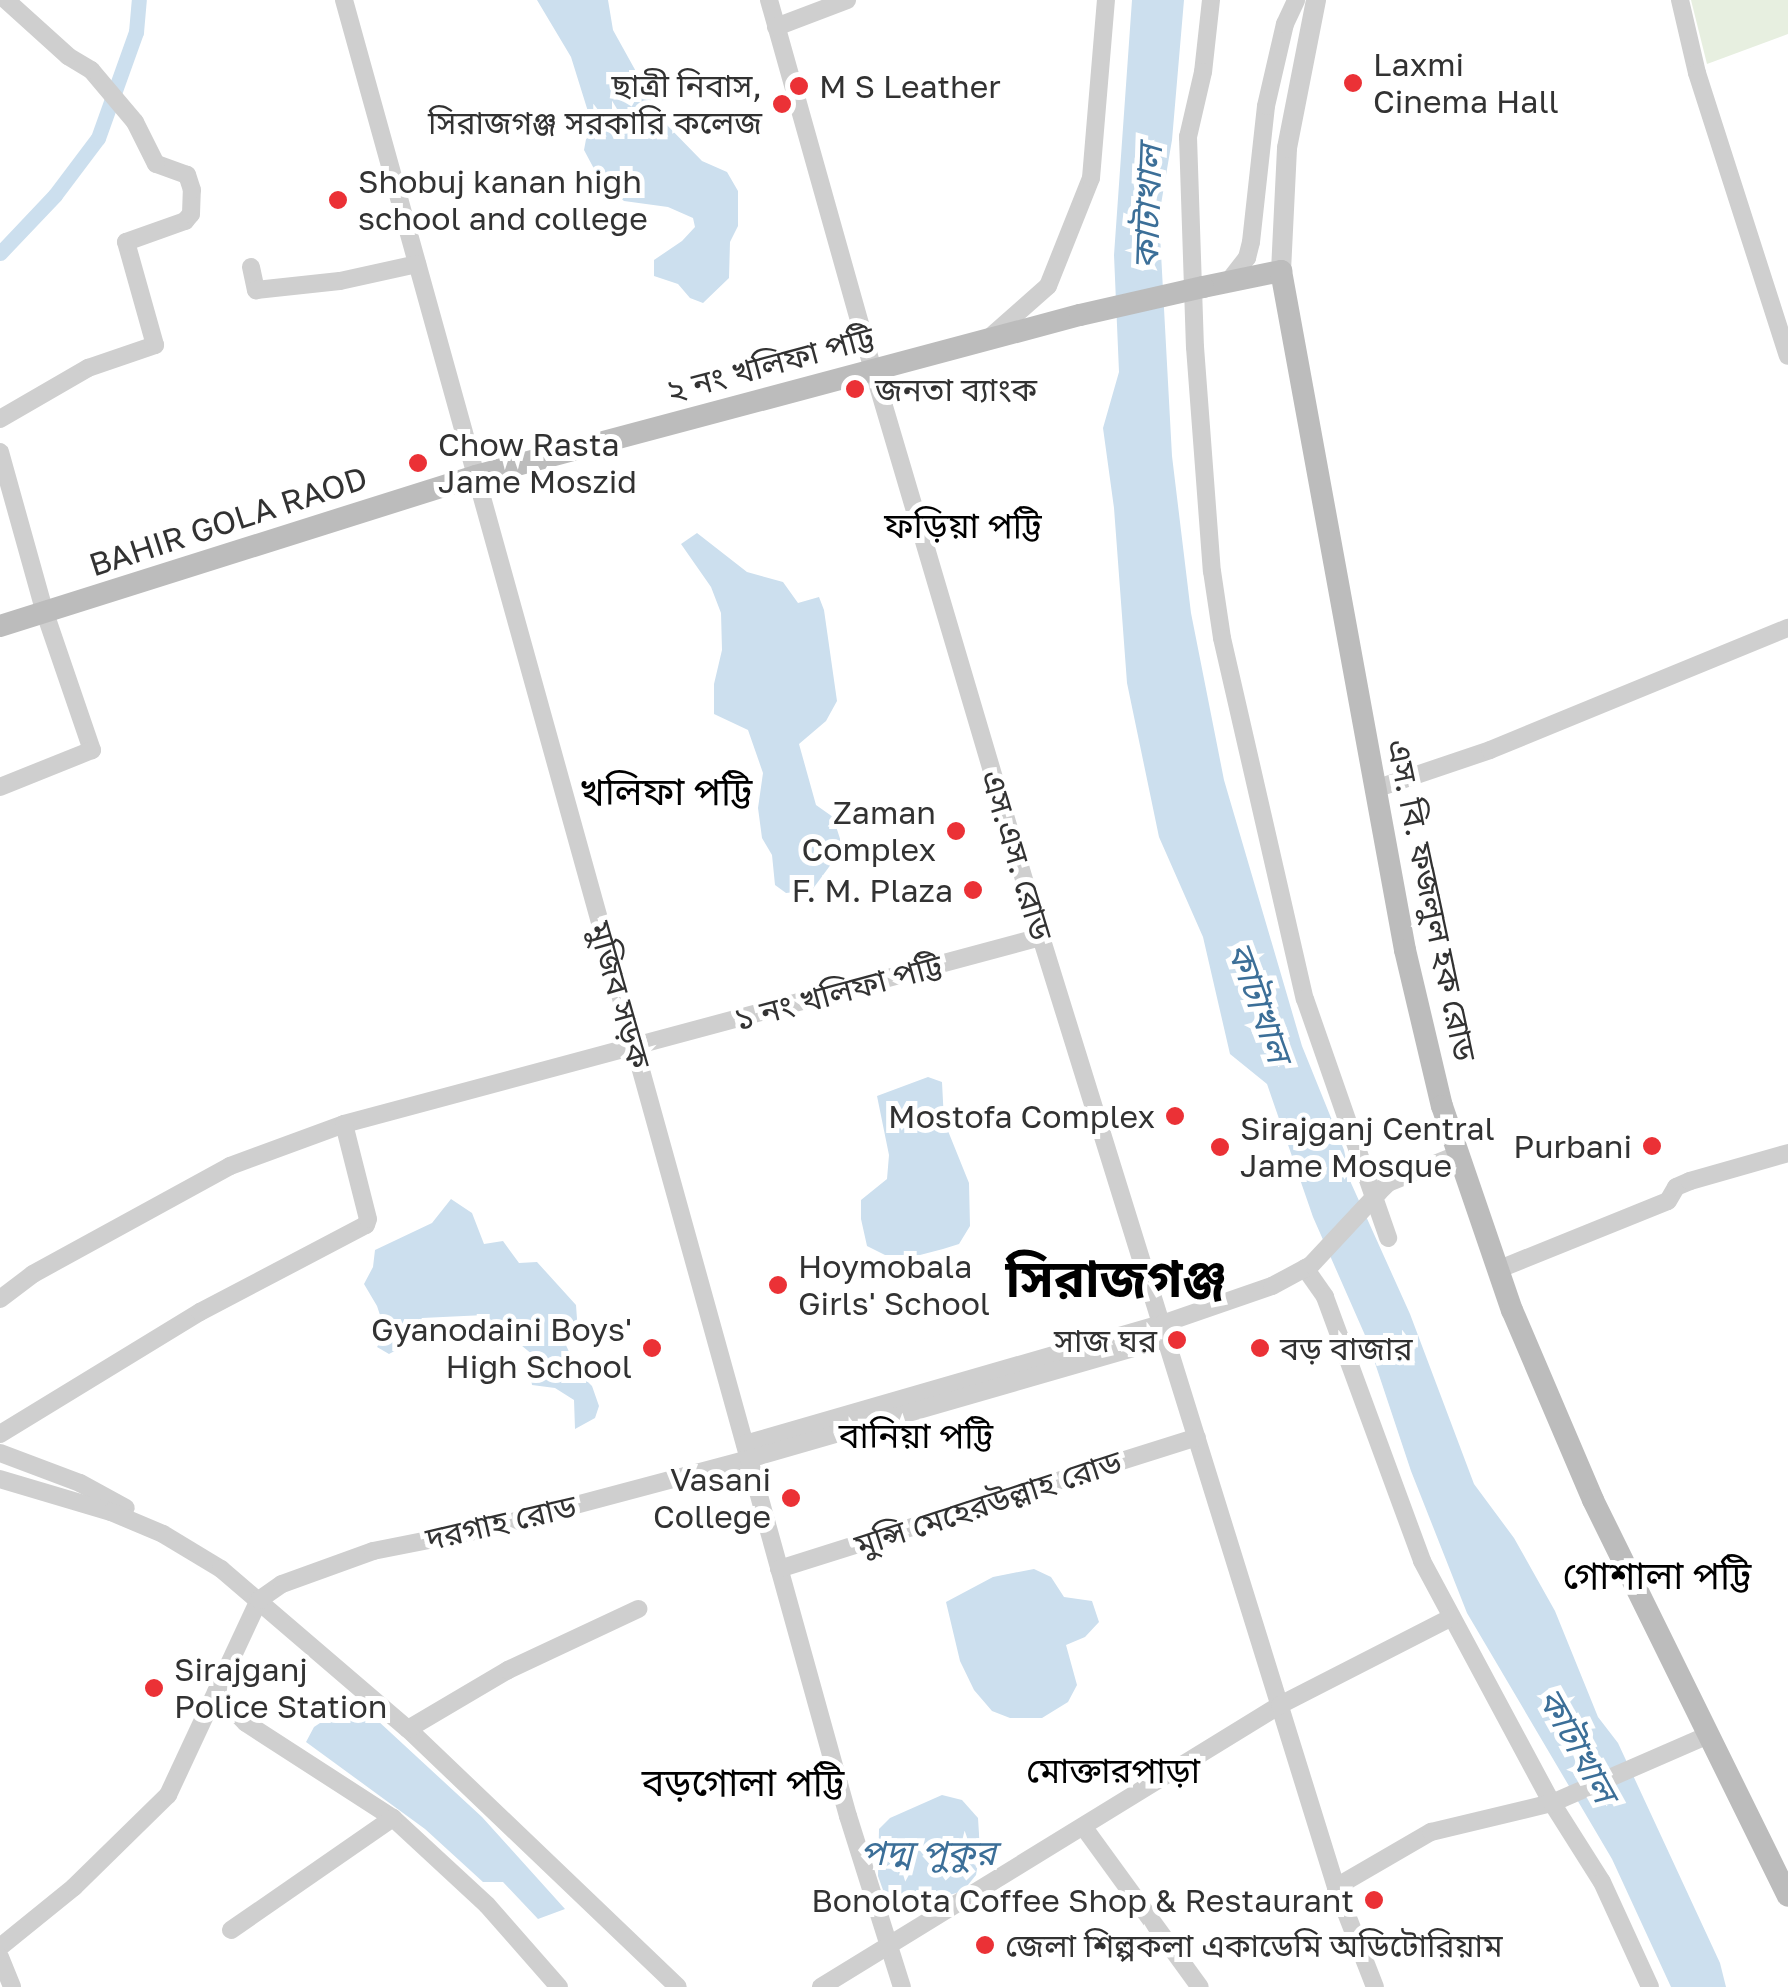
<!DOCTYPE html>
<meta charset="utf-8">
<style>
body{margin:0}
#map{position:relative;width:1788px;height:1987px;overflow:hidden;background:#fff;font-family:"Golos Text","Noto Sans Bengali",sans-serif}
div>[style]{position:absolute}
[style*='--x']{left:calc(var(--x)*1px);top:calc(var(--y)*1px);width:calc(var(--w)*1px);rotate:calc(var(--a)*1deg)}
.green>*{inset:0;background:#e7efe0}
.water>*{inset:0;background:#ccdfee}
.canal>*{height:15px;margin:-7.5px;padding:0 7.5px;transform-origin:7.5px;border-radius:7.5px;background:#ccdfee}
.minor>*{height:18px;margin:-9px;padding:0 9px;transform-origin:9px;border-radius:9px;background:#cfcfcf}
.tertiary>*{height:20px;margin:-10px;padding:0 10px;transform-origin:10px;border-radius:10px;background:#cfcfcf}
.secondary>*{height:22px;margin:-11px;padding:0 11px;transform-origin:11px;border-radius:11px;background:#bcbcbc}
.minor-bridge>*{height:18px;margin:-9px;padding:0 9px;transform-origin:9px;border-radius:9px;background:#cfcfcf}
.secondary-bridge>*{height:22px;margin:-11px;padding:0 11px;transform-origin:11px;border-radius:11px;background:#bcbcbc}
.dots>*{width:28px;height:28px;translate:-50% -50%;box-sizing:border-box;border:5px solid #fff;border-radius:50%}
span{translate:-50% -50%;white-space:nowrap;text-align:center;line-height:1.15;-webkit-text-stroke:10px #fff;paint-order:stroke}
.poi-label{font-size:32px;color:#323232}
.left{translate:0 -50%;text-align:left}
.right{translate:-100% -50%;text-align:right}
.street-label{font-size:32px;color:#323232}
.water-label{font-size:35px;color:#3c6f98;font-style:italic}
.neighbourhood-label{font-size:35px;color:#000}
.quarter-label{font-size:38px;color:#000}
.town-label{font-size:52px;color:#000;font-weight:700}
</style>
<div id="map">
<div class="green">
<div style="clip-path:polygon(1691px 0,1788px 0,1788px 34px,1707px 64px)"></div>
</div>
<div class="water">
<div style="clip-path:polygon(537px 0,608px 0,613px 30px,664px 122px,702px 161px,727px 172px,738px 191px,738px 226px,730px 242px,729px 278px,703px 303px,690px 298px,678px 284px,654px 276px,654px 260px,682px 241px,695px 227px,693px 218px,668px 207px,624px 201px,600px 180px,584px 150px,590px 118px,571px 57px)"></div>
<div style="clip-path:polygon(1132px 0,1184px 0,1172px 140px,1159px 216px,1172px 456px,1191px 613px,1224px 780px,1302px 1046px,1344px 1150px,1351px 1183px,1410px 1314px,1474px 1484px,1514px 1538px,1555px 1611px,1598px 1717px,1618px 1743px,1720px 1963px,1726px 1987px,1671px 1987px,1612px 1859px,1467px 1613px,1411px 1471px,1368px 1342px,1313px 1217px,1267px 1084px,1230px 1054px,1203px 937px,1159px 837px,1127px 683px,1114px 508px,1103px 428px,1119px 372px,1114px 255px)"></div>
<div style="clip-path:polygon(697px 533px,747px 572px,783px 582px,798px 603px,819px 597px,824px 610px,837px 701px,826px 721px,799px 744px,816px 805px,833px 817px,843px 848px,812px 890px,786px 893px,775px 885px,772px 855px,762px 838px,758px 808px,763px 773px,748px 730px,714px 714px,714px 684px,722px 650px,721px 613px,711px 587px,681px 544px)"></div>
<div style="clip-path:polygon(928px 1077px,942px 1082px,944px 1121px,969px 1183px,970px 1226px,959px 1244px,943px 1249px,920px 1255px,885px 1255px,867px 1246px,861px 1219px,861px 1200px,887px 1179px,889px 1155px,877px 1096px)"></div>
<div style="clip-path:polygon(451px 1199px,472px 1213px,484px 1244px,503px 1241px,519px 1263px,537px 1262px,576px 1305px,578px 1333px,564px 1341px,579px 1373px,592px 1386px,599px 1406px,595px 1418px,575px 1429px,574px 1400px,555px 1388px,532px 1385px,530px 1372px,539px 1360px,485px 1315px,422px 1318px,404px 1346px,389px 1354px,377px 1347px,386px 1333px,377px 1306px,364px 1284px,373px 1267px,375px 1250px,432px 1223px)"></div>
<div style="clip-path:polygon(1034px 1569px,1051px 1577px,1064px 1597px,1092px 1601px,1099px 1622px,1085px 1637px,1066px 1645px,1077px 1685px,1068px 1702px,1042px 1718px,1010px 1718px,992px 1711px,974px 1690px,960px 1661px,946px 1602px,993px 1577px)"></div>
<div style="clip-path:polygon(364px 1708px,482px 1817px,565px 1909px,538px 1919px,503px 1882px,483px 1882px,425px 1829px,306px 1742px,314px 1727px,326px 1719px)"></div>
<div style="clip-path:polygon(942px 1795px,962px 1800px,978px 1818px,980px 1851px,976px 1875px,963px 1891px,902px 1909px,883px 1890px,878px 1876px,879px 1829px,890px 1818px)"></div>
</div>
<div class="canal">
<div style="--x:0;--y:253;--w:80;--a:-46.5"></div>
<div style="--x:55;--y:195;--w:71;--a:-53"></div>
<div style="--x:98;--y:138;--w:113;--a:-70.3"></div>
<div style="--x:136;--y:32;--w:32;--a:-85"></div>
</div>
<div class="minor">
<div style="--x:344;--y:0;--w:1885;--a:74.49"></div>
<div style="--x:848;--y:1816;--w:179;--a:72.5"></div>
<div style="--x:769;--y:0;--w:383;--a:74.3"></div>
<div style="--x:873;--y:369;--w:592;--a:73.52"></div>
<div style="--x:1041;--y:937;--w:995;--a:72.75"></div>
<div style="--x:1336;--y:1887;--w:107;--a:68.7"></div>
<div style="--x:1211;--y:0;--w:72;--a:96.3"></div>
<div style="--x:1203;--y:72;--w:67;--a:103"></div>
<div style="--x:1188;--y:137;--w:210;--a:88.1"></div>
<div style="--x:1195;--y:347;--w:225;--a:85.7"></div>
<div style="--x:1212;--y:571;--w:68;--a:81.5"></div>
<div style="--x:1222;--y:638;--w:370;--a:77.1"></div>
<div style="--x:1305;--y:999;--w:253;--a:70.8"></div>
<div style="--x:1680;--y:0;--w:75;--a:76.9"></div>
<div style="--x:1697;--y:73;--w:297;--a:72.2"></div>
<div style="--x:776;--y:27;--w:76;--a:-20.8"></div>
<div style="--x:251;--y:267;--w:24;--a:78"></div>
<div style="--x:256;--y:290;--w:84;--a:-6.1"></div>
<div style="--x:340;--y:281;--w:79;--a:-12.4"></div>
<div style="--x:1228;--y:282;--w:31;--a:-52"></div>
<div style="--x:1247;--y:258;--w:16;--a:-76"></div>
<div style="--x:1251;--y:242;--w:137;--a:-83.7"></div>
<div style="--x:1266;--y:106;--w:84;--a:-77"></div>
<div style="--x:1285;--y:24;--w:26;--a:-65"></div>
<div style="--x:988;--y:339;--w:80;--a:-41.5"></div>
<div style="--x:1048;--y:286;--w:116;--a:-68.3"></div>
<div style="--x:1091;--y:178;--w:179;--a:-85.2"></div>
<div style="--x:0;--y:419;--w:102;--a:-30.1"></div>
<div style="--x:88;--y:368;--w:71;--a:-18.9"></div>
<div style="--x:155;--y:345;--w:107;--a:-105.7"></div>
<div style="--x:126;--y:242;--w:63;--a:-19.6"></div>
<div style="--x:185;--y:221;--w:9;--a:-49"></div>
<div style="--x:191;--y:214;--w:24;--a:-88"></div>
<div style="--x:192;--y:190;--w:16;--a:-108"></div>
<div style="--x:187;--y:175;--w:33;--a:-160"></div>
<div style="--x:156;--y:164;--w:47;--a:-116.6"></div>
<div style="--x:135;--y:122;--w:68;--a:-130.2"></div>
<div style="--x:91;--y:70;--w:27;--a:-149"></div>
<div style="--x:68;--y:56;--w:84;--a:-137.9"></div>
<div style="--x:0;--y:452;--w:167;--a:74.4"></div>
<div style="--x:45;--y:613;--w:145;--a:71.1"></div>
<div style="--x:92;--y:750;--w:99;--a:158.1"></div>
<div style="--x:1375;--y:789;--w:121;--a:-18.7"></div>
<div style="--x:1490;--y:750;--w:322;--a:-22.3"></div>
<div style="--x:1379;--y:1192;--w:13;--a:-45"></div>
<div style="--x:1388;--y:1183;--w:74;--a:-22.1"></div>
<div style="--x:1305;--y:1268;--w:35;--a:55"></div>
<div style="--x:1325;--y:1297;--w:281;--a:69.8"></div>
<div style="--x:1422;--y:1561;--w:275;--a:61.8"></div>
<div style="--x:1552;--y:1803;--w:93;--a:57.7"></div>
<div style="--x:1602;--y:1882;--w:115;--a:65.4"></div>
<div style="--x:1497;--y:1270;--w:184;--a:-22"></div>
<div style="--x:1668;--y:1201;--w:16;--a:-60"></div>
<div style="--x:1676;--y:1187;--w:15;--a:-23"></div>
<div style="--x:1690;--y:1181;--w:102;--a:-15.9"></div>
<div style="--x:0;--y:1299;--w:41;--a:-37.1"></div>
<div style="--x:33;--y:1274;--w:225;--a:-28.7"></div>
<div style="--x:230;--y:1166;--w:121;--a:-20.2"></div>
<div style="--x:344;--y:1124;--w:722;--a:-15.02"></div>
<div style="--x:0;--y:1434;--w:234;--a:-31.4"></div>
<div style="--x:200;--y:1312;--w:187;--a:-27.7"></div>
<div style="--x:366;--y:1225;--w:6;--a:-72"></div>
<div style="--x:368;--y:1219;--w:98;--a:-104.2"></div>
<div style="--x:745;--y:1444;--w:434;--a:-16.1"></div>
<div style="--x:1162;--y:1324;--w:116;--a:-19.1"></div>
<div style="--x:1272;--y:1286;--w:44;--a:-28.3"></div>
<div style="--x:0;--y:1453;--w:85;--a:20.6"></div>
<div style="--x:80;--y:1483;--w:52;--a:28.5"></div>
<div style="--x:0;--y:1479;--w:116;--a:16.6"></div>
<div style="--x:111;--y:1512;--w:56;--a:22.9"></div>
<div style="--x:163;--y:1534;--w:68;--a:31.1"></div>
<div style="--x:221;--y:1569;--w:246;--a:40.6"></div>
<div style="--x:408;--y:1729;--w:373;--a:43.7"></div>
<div style="--x:779;--y:1569;--w:438;--a:-17.5"></div>
<div style="--x:216;--y:1692;--w:43;--a:45.9"></div>
<div style="--x:246;--y:1723;--w:175;--a:32.9"></div>
<div style="--x:393;--y:1818;--w:128;--a:42.8"></div>
<div style="--x:487;--y:1905;--w:109;--a:48.7"></div>
<div style="--x:408;--y:1729;--w:116;--a:-30.5"></div>
<div style="--x:508;--y:1670;--w:144;--a:-25.1"></div>
<div style="--x:1085;--y:1829;--w:195;--a:54"></div>
<div style="--x:1336;--y:1887;--w:110;--a:-30.1"></div>
<div style="--x:1431;--y:1832;--w:124;--a:-13.5"></div>
<div style="--x:1552;--y:1803;--w:168;--a:-23.5"></div>
<div style="--x:231;--y:1930;--w:197;--a:-34.7"></div>
<div style="--x:0;--y:1947;--w:95;--a:-39"></div>
<div style="--x:74;--y:1887;--w:132;--a:-44.4"></div>
<div style="--x:168;--y:1795;--w:215;--a:-65"></div>
<div style="--x:259;--y:1600;--w:28;--a:-35"></div>
<div style="--x:282;--y:1584;--w:97;--a:-19.9"></div>
<div style="--x:373;--y:1551;--w:118;--a:-11.2"></div>
<div style="--x:489;--y:1528;--w:269;--a:-14.9"></div>
<div style="--x:749;--y:1459;--w:434;--a:-16.1"></div>
<div style="--x:0;--y:1957;--w:32;--a:68"></div>
<div style="--x:821;--y:1987;--w:539;--a:-31.57"></div>
<div style="--x:1280;--y:1705;--w:191;--a:-27.1"></div>
</div>
<div class="tertiary">
<div style="--x:1281;--y:271;--w:123;--a:-87.2"></div>
<div style="--x:1287;--y:148;--w:151;--a:-78.9"></div>
</div>
<div class="secondary">
<div style="--x:1203;--y:287;--w:80;--a:-11.6"></div>
<div style="--x:1281;--y:271;--w:690;--a:79.65"></div>
<div style="--x:1405;--y:950;--w:160;--a:76.7"></div>
<div style="--x:1442;--y:1106;--w:216;--a:71.1"></div>
<div style="--x:1512;--y:1310;--w:207;--a:66.9"></div>
<div style="--x:1593;--y:1500;--w:441;--a:63.8"></div>
<div style="--x:0;--y:626;--w:499;--a:-17.5"></div>
<div style="--x:476;--y:476;--w:625;--a:-14.93"></div>
</div>
<div class="minor-bridge">
<div style="--x:1311;--y:1265;--w:100;--a:-47"></div>
</div>
<div class="secondary-bridge">
<div style="--x:1080;--y:315;--w:126;--a:-12.8"></div>
</div>
<div class="dots">
<div style="left:1353px;top:83px;background:#eb3136"></div>
<div style="left:799px;top:86px;background:#eb3136"></div>
<div style="left:782px;top:104px;background:#eb3136"></div>
<div style="left:338px;top:200px;background:#eb3136"></div>
<div style="left:855px;top:389px;background:#eb3136"></div>
<div style="left:418px;top:463px;background:#eb3136"></div>
<div style="left:956px;top:831px;background:#eb3136"></div>
<div style="left:973px;top:890px;background:#eb3136"></div>
<div style="left:1175px;top:1116px;background:#eb3136"></div>
<div style="left:1652px;top:1146px;background:#eb3136"></div>
<div style="left:1220px;top:1147px;background:#eb3136"></div>
<div style="left:778px;top:1285px;background:#eb3136"></div>
<div style="left:1177px;top:1340px;background:#eb3136"></div>
<div style="left:652px;top:1348px;background:#eb3136"></div>
<div style="left:1260px;top:1348px;background:#eb3136"></div>
<div style="left:791px;top:1498px;background:#eb3136"></div>
<div style="left:154px;top:1688px;background:#eb3136"></div>
<div style="left:1374px;top:1900px;background:#eb3136"></div>
<div style="left:985px;top:1945px;background:#eb3136"></div>
</div>
<div class="poi-label">
<span class="left" style="left:1373px;top:83px">Laxmi<br>Cinema Hall</span>
<span class="right" style="left:762px;top:104px">ছাত্রী নিবাস,<br>সিরাজগঞ্জ সরকারি কলেজ</span>
<span class="left" style="left:819px;top:86px">M S Leather</span>
<span class="left" style="left:358px;top:200px">Shobuj kanan high<br>school and college</span>
<span class="left" style="left:875px;top:389px">জনতা ব্যাংক</span>
<span class="left" style="left:438px;top:463px">Chow Rasta<br>Jame Moszid</span>
<span class="right" style="left:936px;top:831px">Zaman<br>Complex</span>
<span class="right" style="left:953px;top:890px">F. M. Plaza</span>
<span class="right" style="left:1155px;top:1116px">Mostofa Complex</span>
<span class="left" style="left:1240px;top:1147px">Sirajganj Central<br>Jame Mosque</span>
<span class="right" style="left:1632px;top:1146px">Purbani</span>
<span class="left" style="left:798px;top:1285px">Hoymobala<br>Girls' School</span>
<span class="right" style="left:632px;top:1348px">Gyanodaini Boys'<br>High School</span>
<span class="right" style="left:1157px;top:1340px">সাজ ঘর</span>
<span class="left" style="left:1280px;top:1348px">বড় বাজার</span>
<span class="right" style="left:771px;top:1498px">Vasani<br>College</span>
<span class="left" style="left:174px;top:1688px">Sirajganj<br>Police Station</span>
<span class="right" style="left:1354px;top:1900px">Bonolota Coffee Shop &amp; Restaurant</span>
<span class="left" style="left:1005px;top:1945px">জেলা শিল্পকলা একাডেমি অডিটোরিয়াম</span>
</div>
<div class="street-label">
<span style="left:770px;top:364px;rotate:-15deg">২ নং খলিফা পট্টি</span>
<span style="left:228px;top:521px;rotate:-18deg">BAHIR GOLA RAOD</span>
<span style="left:1017px;top:855px;rotate:73deg">এস.এস. রোড</span>
<span style="left:1432px;top:900px;rotate:78deg">এস. বি. ফজলুল হক রোড</span>
<span style="left:838px;top:992px;rotate:-15deg">১ নং খলিফা পট্টি</span>
<span style="left:620px;top:995px;rotate:74deg">মুজিব সড়ক</span>
<span style="left:988px;top:1503px;rotate:-18deg">মুন্সি মেহেরউল্লাহ রোড</span>
<span style="left:501px;top:1522px;rotate:-13deg">দরগাহ রোড</span>
</div>
<div class="water-label">
<span style="left:1147px;top:207px;rotate:-88deg">কাটাখাল</span>
<span style="left:1260px;top:1002px;rotate:70deg">কাটাখাল</span>
<span style="left:1578px;top:1745px;rotate:61deg">কাটাখাল</span>
<span style="left:928px;top:1852px">পদ্ম পুকুর</span>
</div>
<div class="neighbourhood-label">
<span style="left:963px;top:525px">ফড়িয়া পট্টি</span>
<span style="left:916px;top:1435px">বানিয়া পট্টি</span>
<span style="left:1113px;top:1770px">মোক্তারপাড়া</span>
</div>
<div class="quarter-label">
<span style="left:666px;top:791px">খলিফা পট্টি</span>
<span style="left:1657px;top:1575px">গোশালা পট্টি</span>
<span style="left:743px;top:1782px">বড়গোলা পট্টি</span>
</div>
<div class="town-label">
<span style="left:1116px;top:1278px">সিরাজগঞ্জ</span>
</div>
</div>
